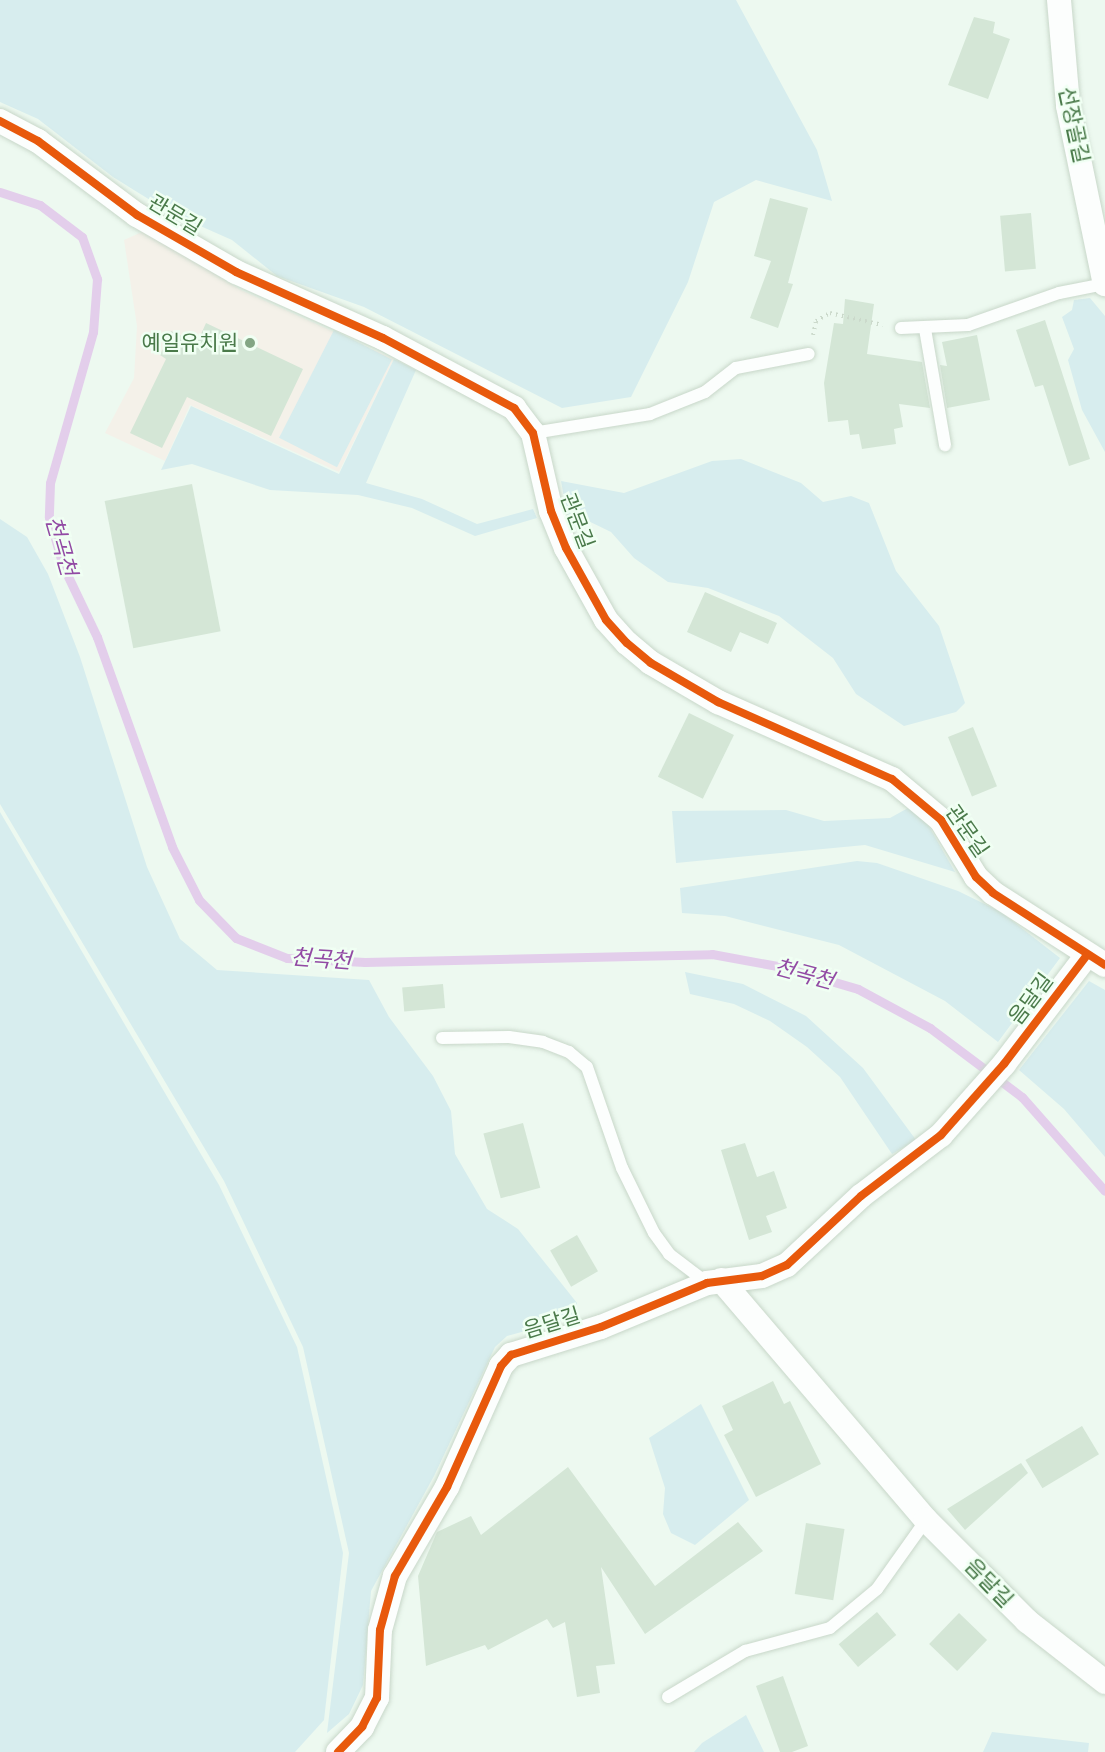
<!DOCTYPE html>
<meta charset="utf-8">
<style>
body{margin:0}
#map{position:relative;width:1105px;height:1752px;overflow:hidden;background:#edf9f0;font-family:Rubik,"Noto Sans KR",sans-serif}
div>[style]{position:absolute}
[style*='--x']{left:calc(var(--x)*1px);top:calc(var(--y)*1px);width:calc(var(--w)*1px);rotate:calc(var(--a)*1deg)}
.education>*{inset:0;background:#f4f1e9}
.green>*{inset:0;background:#d7edee;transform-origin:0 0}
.stream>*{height:9px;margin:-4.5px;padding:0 4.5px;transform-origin:4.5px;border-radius:4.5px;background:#e3ceeb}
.building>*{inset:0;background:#d4e6d6;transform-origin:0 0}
.path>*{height:4px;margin-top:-2px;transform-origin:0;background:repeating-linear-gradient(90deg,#cbd9cb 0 1.5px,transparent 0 6px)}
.roads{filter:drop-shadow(0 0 2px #c8d7c9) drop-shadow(0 0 2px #c8d7c9)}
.service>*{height:12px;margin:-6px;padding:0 6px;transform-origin:6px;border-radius:6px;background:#fcfefd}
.minor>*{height:24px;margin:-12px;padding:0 12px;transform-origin:12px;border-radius:12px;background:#fcfefd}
.cycleway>*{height:8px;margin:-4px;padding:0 4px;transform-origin:4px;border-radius:4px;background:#e8590c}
.dots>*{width:16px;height:16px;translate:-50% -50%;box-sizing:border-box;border:3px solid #f0fff3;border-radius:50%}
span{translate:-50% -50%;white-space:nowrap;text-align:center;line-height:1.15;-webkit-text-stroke:5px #f0fff3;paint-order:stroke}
.street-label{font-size:21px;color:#4a7a4a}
.poi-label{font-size:21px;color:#4a7a4a}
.right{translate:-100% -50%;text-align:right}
.water-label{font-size:22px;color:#924aa4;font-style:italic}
</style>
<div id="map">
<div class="education">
<div style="clip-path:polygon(144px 231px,241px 290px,394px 359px,339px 472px,190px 405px,165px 461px,105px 433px,134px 378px,137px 326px,124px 240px)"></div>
</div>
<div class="green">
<div style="clip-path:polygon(0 0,736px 0,817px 150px,832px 201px,756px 180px,714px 202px,688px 282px,631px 397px,562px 408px,364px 307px,277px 276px,232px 240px,171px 213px,113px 177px,38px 119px,0 102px)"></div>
<div style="clip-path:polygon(1090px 298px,1105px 316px,1105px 452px,1082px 410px,1068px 360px,1074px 349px,1062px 317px,1072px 310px,1074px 300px)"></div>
<div style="left:334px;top:330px;width:65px;height:121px;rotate:27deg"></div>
<div style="clip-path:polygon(394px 359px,416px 370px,366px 483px,422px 499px,477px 524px,533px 509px,537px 518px,475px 536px,412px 508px,358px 495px,270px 490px,192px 464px,161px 470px,191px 406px,339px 474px)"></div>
<div style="clip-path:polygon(741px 459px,801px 483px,823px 502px,851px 496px,869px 503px,896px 571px,939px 626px,965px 703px,956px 712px,904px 726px,856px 694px,833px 658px,779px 616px,708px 588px,668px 582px,634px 558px,611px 532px,580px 517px,568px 519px,561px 481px,624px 493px,712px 461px)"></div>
<div style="clip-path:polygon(0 519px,27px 537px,48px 574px,80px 657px,147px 867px,180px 939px,217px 970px,369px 980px,389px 1017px,433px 1076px,451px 1111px,455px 1154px,487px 1209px,518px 1229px,577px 1303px,573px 1318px,507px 1336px,495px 1347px,434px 1476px,371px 1591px,363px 1685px,349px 1714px,327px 1733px,349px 1553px,303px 1347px,224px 1181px,0 804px)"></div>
<div style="clip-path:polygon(908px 808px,927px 823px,955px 872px,865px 845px,676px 863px,672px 811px,786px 810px,824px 821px,890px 818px)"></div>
<div style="clip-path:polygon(0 812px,219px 1185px,297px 1347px,343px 1553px,324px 1720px,295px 1752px,0 1752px)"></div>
<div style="clip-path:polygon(857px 861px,877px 863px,958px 891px,1001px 912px,1060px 958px,998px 1042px,945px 1001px,839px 945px,725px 916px,682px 913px,680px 888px)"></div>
<div style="clip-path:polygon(685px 972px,743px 984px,806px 1016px,863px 1068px,916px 1140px,892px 1154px,840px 1077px,807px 1047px,770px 1021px,734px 1004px,690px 994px)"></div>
<div style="clip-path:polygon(1089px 981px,1105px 990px,1105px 1157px,1064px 1109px,1019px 1070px)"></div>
<div style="clip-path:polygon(701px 1404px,749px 1500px,695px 1545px,671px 1533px,663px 1514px,665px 1488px,649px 1438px)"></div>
<div style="clip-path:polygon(746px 1715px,764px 1752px,694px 1752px,702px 1743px)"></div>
<div style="clip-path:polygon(992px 1732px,1089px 1743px,1088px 1752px,983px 1752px)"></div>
</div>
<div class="stream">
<div style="--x:0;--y:192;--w:42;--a:18"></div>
<div style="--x:40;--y:205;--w:53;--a:37.3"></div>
<div style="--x:82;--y:237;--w:45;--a:70.3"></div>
<div style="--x:97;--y:279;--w:53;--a:94.3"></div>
<div style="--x:93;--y:332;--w:157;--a:105.9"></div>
<div style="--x:50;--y:483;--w:34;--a:92"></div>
<div style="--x:49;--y:517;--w:51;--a:74.1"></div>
<div style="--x:63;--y:566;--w:79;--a:64.4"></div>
<div style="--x:97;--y:637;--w:223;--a:70.3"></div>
<div style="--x:172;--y:847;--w:59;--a:63"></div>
<div style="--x:199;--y:900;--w:53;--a:45.8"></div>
<div style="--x:236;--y:938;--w:55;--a:21.4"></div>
<div style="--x:287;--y:958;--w:78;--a:2.9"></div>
<div style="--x:365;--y:962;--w:347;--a:-1.3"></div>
<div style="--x:712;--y:954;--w:72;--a:10.4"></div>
<div style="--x:783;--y:967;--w:78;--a:16.3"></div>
<div style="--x:858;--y:989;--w:82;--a:28.4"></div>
<div style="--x:930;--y:1028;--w:115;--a:36.9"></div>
<div style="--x:1022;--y:1097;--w:125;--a:48.6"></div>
</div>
<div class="building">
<div style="clip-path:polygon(974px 17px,995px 22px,993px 33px,1010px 39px,988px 99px,948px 85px)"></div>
<div style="clip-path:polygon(770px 198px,808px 208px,788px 283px,793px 284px,778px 328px,750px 318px,771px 261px,754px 256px)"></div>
<div style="left:1031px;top:213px;width:56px;height:31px;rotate:85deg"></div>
<div style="clip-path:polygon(845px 299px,874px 304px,867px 354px,922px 362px,930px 408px,899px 404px,903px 427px,894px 429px,896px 444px,862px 449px,859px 434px,850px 435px,848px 420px,828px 422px,824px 383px,834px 323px,843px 324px)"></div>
<div style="clip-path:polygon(1045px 320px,1090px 459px,1069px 466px,1043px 385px,1035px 387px,1016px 330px)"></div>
<div style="clip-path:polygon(206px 323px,303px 369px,271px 436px,187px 397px,162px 448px,130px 433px,166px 359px,160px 355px,171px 331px,197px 343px)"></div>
<div style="clip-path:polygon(977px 335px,990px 400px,947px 408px,940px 365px,947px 366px,942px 342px)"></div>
<div style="left:192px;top:484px;width:150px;height:89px;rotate:79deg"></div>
<div style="clip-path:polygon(705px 592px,777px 623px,768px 644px,740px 632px,731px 652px,687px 632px)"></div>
<div style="left:689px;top:713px;width:50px;height:71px;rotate:26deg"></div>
<div style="left:973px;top:727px;width:64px;height:27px;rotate:68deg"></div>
<div style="left:443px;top:984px;width:24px;height:41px;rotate:85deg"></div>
<div style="left:523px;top:1123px;width:67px;height:41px;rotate:75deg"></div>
<div style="clip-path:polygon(745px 1143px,757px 1177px,774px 1171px,787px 1208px,766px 1216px,772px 1232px,749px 1240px,721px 1150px)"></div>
<div style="left:577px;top:1235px;width:42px;height:31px;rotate:60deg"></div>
<div style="clip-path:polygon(773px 1381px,784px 1404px,790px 1401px,821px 1464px,756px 1497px,724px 1435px,733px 1430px,722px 1406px)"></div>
<div style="left:1082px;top:1426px;width:33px;height:66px;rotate:59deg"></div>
<div style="clip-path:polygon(1021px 1463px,1028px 1473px,965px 1530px,947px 1509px)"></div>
<div style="clip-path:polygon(568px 1467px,655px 1586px,738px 1522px,763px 1551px,645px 1634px,601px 1567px,615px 1664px,596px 1666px,600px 1693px,577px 1697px,565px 1622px,553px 1628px,547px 1619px,488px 1650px,485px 1645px,426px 1666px,418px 1576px,437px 1532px,471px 1516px,481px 1535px)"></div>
<div style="left:806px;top:1523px;width:39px;height:72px;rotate:9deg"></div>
<div style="left:877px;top:1612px;width:30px;height:50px;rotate:50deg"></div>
<div style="left:959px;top:1613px;width:39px;height:43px;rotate:44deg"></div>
<div style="clip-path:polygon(783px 1676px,808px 1746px,792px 1752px,780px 1752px,756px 1686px)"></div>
</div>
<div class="path">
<div style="--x:813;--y:335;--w:14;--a:-78"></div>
<div style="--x:816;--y:321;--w:16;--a:-30"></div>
<div style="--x:830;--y:313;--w:54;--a:12.8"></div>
</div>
<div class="roads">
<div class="service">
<div style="--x:901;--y:328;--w:67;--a:-2.6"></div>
<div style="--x:968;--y:325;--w:96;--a:-19.4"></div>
<div style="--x:1059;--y:293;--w:47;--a:-11.1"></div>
<div style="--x:925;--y:329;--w:118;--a:80.2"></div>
<div style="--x:533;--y:433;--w:119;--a:-9.2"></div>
<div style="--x:650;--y:414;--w:59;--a:-21.8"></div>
<div style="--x:705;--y:392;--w:39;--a:-38"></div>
<div style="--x:736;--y:368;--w:74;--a:-10.9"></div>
<div style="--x:442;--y:1038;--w:67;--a:-0.9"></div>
<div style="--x:509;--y:1037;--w:34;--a:8"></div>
<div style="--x:543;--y:1042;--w:28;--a:21"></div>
<div style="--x:569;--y:1052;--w:23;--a:40"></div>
<div style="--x:587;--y:1067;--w:107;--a:70.9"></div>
<div style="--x:622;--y:1168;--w:72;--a:63.8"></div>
<div style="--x:654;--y:1233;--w:26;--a:54"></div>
<div style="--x:669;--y:1254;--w:48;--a:37.3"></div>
<div style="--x:668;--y:1697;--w:90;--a:-30.9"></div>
<div style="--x:745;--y:1651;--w:88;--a:-15.1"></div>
<div style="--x:830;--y:1628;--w:61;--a:-39.7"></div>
<div style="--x:877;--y:1589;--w:85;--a:-54.6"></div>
</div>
<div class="minor">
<div style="--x:1059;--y:0;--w:106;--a:85.1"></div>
<div style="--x:1068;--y:106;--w:182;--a:78.3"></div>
<div style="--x:0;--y:121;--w:43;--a:27.8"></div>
<div style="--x:38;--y:141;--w:124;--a:36.8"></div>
<div style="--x:137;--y:215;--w:114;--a:29.9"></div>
<div style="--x:236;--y:272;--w:161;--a:24.2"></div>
<div style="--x:383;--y:338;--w:149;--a:28.1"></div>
<div style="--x:514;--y:408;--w:31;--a:53"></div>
<div style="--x:533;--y:433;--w:80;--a:77"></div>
<div style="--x:551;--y:511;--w:40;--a:68"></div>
<div style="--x:566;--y:548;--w:82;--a:60.9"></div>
<div style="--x:606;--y:620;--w:31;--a:48"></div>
<div style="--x:627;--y:643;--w:31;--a:40"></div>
<div style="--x:651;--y:663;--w:78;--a:30.2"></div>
<div style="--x:718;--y:702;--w:190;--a:23.9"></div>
<div style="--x:892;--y:779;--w:64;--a:39.9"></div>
<div style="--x:941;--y:820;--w:67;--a:58.4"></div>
<div style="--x:976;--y:877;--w:23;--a:43"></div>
<div style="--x:993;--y:893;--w:133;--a:32.7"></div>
<div style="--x:721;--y:1280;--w:316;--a:49.5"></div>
<div style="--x:926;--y:1520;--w:143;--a:45"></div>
<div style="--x:1027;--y:1621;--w:99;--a:38"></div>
<div style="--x:338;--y:1752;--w:35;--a:-46"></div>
<div style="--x:362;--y:1727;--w:33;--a:-63"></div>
<div style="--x:377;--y:1698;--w:68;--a:-87.5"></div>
<div style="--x:380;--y:1630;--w:56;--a:-74.5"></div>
<div style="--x:395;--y:1576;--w:103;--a:-59.7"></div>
<div style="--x:447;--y:1487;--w:133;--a:-65.9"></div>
<div style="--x:501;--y:1366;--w:15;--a:-48"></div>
<div style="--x:511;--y:1355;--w:94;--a:-17.3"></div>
<div style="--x:601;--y:1327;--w:115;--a:-22.5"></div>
<div style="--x:707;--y:1283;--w:55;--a:-7.3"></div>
<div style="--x:762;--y:1276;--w:27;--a:-24"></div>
<div style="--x:787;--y:1265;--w:101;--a:-43"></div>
<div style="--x:861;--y:1196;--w:101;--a:-37.3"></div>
<div style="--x:941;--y:1135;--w:95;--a:-48.4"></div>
<div style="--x:1004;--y:1064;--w:137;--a:-52.7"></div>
</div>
</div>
<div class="cycleway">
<div style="--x:0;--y:121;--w:43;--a:27.8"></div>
<div style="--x:38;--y:141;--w:124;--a:36.8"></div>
<div style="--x:137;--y:215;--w:114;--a:29.9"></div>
<div style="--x:236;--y:272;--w:161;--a:24.2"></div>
<div style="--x:383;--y:338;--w:149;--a:28.1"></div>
<div style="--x:514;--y:408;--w:31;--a:53"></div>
<div style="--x:533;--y:433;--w:80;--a:77"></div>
<div style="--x:551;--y:511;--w:40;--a:68"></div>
<div style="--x:566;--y:548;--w:82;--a:60.9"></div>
<div style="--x:606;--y:620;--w:31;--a:48"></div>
<div style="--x:627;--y:643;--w:31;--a:40"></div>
<div style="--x:651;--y:663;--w:78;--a:30.2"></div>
<div style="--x:718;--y:702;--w:190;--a:23.9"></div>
<div style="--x:892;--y:779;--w:64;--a:39.9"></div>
<div style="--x:941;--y:820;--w:67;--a:58.4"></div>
<div style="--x:976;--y:877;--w:23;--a:43"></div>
<div style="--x:993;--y:893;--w:133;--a:32.7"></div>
<div style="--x:338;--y:1752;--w:35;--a:-46"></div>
<div style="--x:362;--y:1727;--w:33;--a:-63"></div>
<div style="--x:377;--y:1698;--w:68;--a:-87.5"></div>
<div style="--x:380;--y:1630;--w:56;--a:-74.5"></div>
<div style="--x:395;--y:1576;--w:103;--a:-59.7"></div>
<div style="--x:447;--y:1487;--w:133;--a:-65.9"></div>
<div style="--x:501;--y:1366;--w:15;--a:-48"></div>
<div style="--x:511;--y:1355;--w:94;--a:-17.3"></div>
<div style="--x:601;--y:1327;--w:115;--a:-22.5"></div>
<div style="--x:707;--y:1283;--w:55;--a:-7.3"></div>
<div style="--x:762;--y:1276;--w:27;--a:-24"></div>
<div style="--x:787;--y:1265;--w:101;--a:-43"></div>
<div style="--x:861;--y:1196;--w:101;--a:-37.3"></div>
<div style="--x:941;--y:1135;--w:95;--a:-48.4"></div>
<div style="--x:1004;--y:1064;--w:137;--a:-52.7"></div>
</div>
<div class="dots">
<div style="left:250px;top:343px;background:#83a684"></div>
</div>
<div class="street-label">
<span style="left:1074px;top:125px;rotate:78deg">선장골길</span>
<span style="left:175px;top:215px;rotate:31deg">관문길</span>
<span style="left:577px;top:521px;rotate:69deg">관문길</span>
<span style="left:967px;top:831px;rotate:55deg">관문길</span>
<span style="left:1031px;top:999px;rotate:-53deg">음달길</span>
<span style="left:552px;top:1323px;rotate:-17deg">음달길</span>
<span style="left:989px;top:1583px;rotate:46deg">음달길</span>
</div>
<div class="poi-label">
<span class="right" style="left:238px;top:343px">예일유치원</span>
</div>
<div class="water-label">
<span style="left:61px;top:546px;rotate:74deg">천곡천</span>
<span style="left:321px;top:959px;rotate:4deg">천곡천</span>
<span style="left:804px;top:974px;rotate:15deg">천곡천</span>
</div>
</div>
